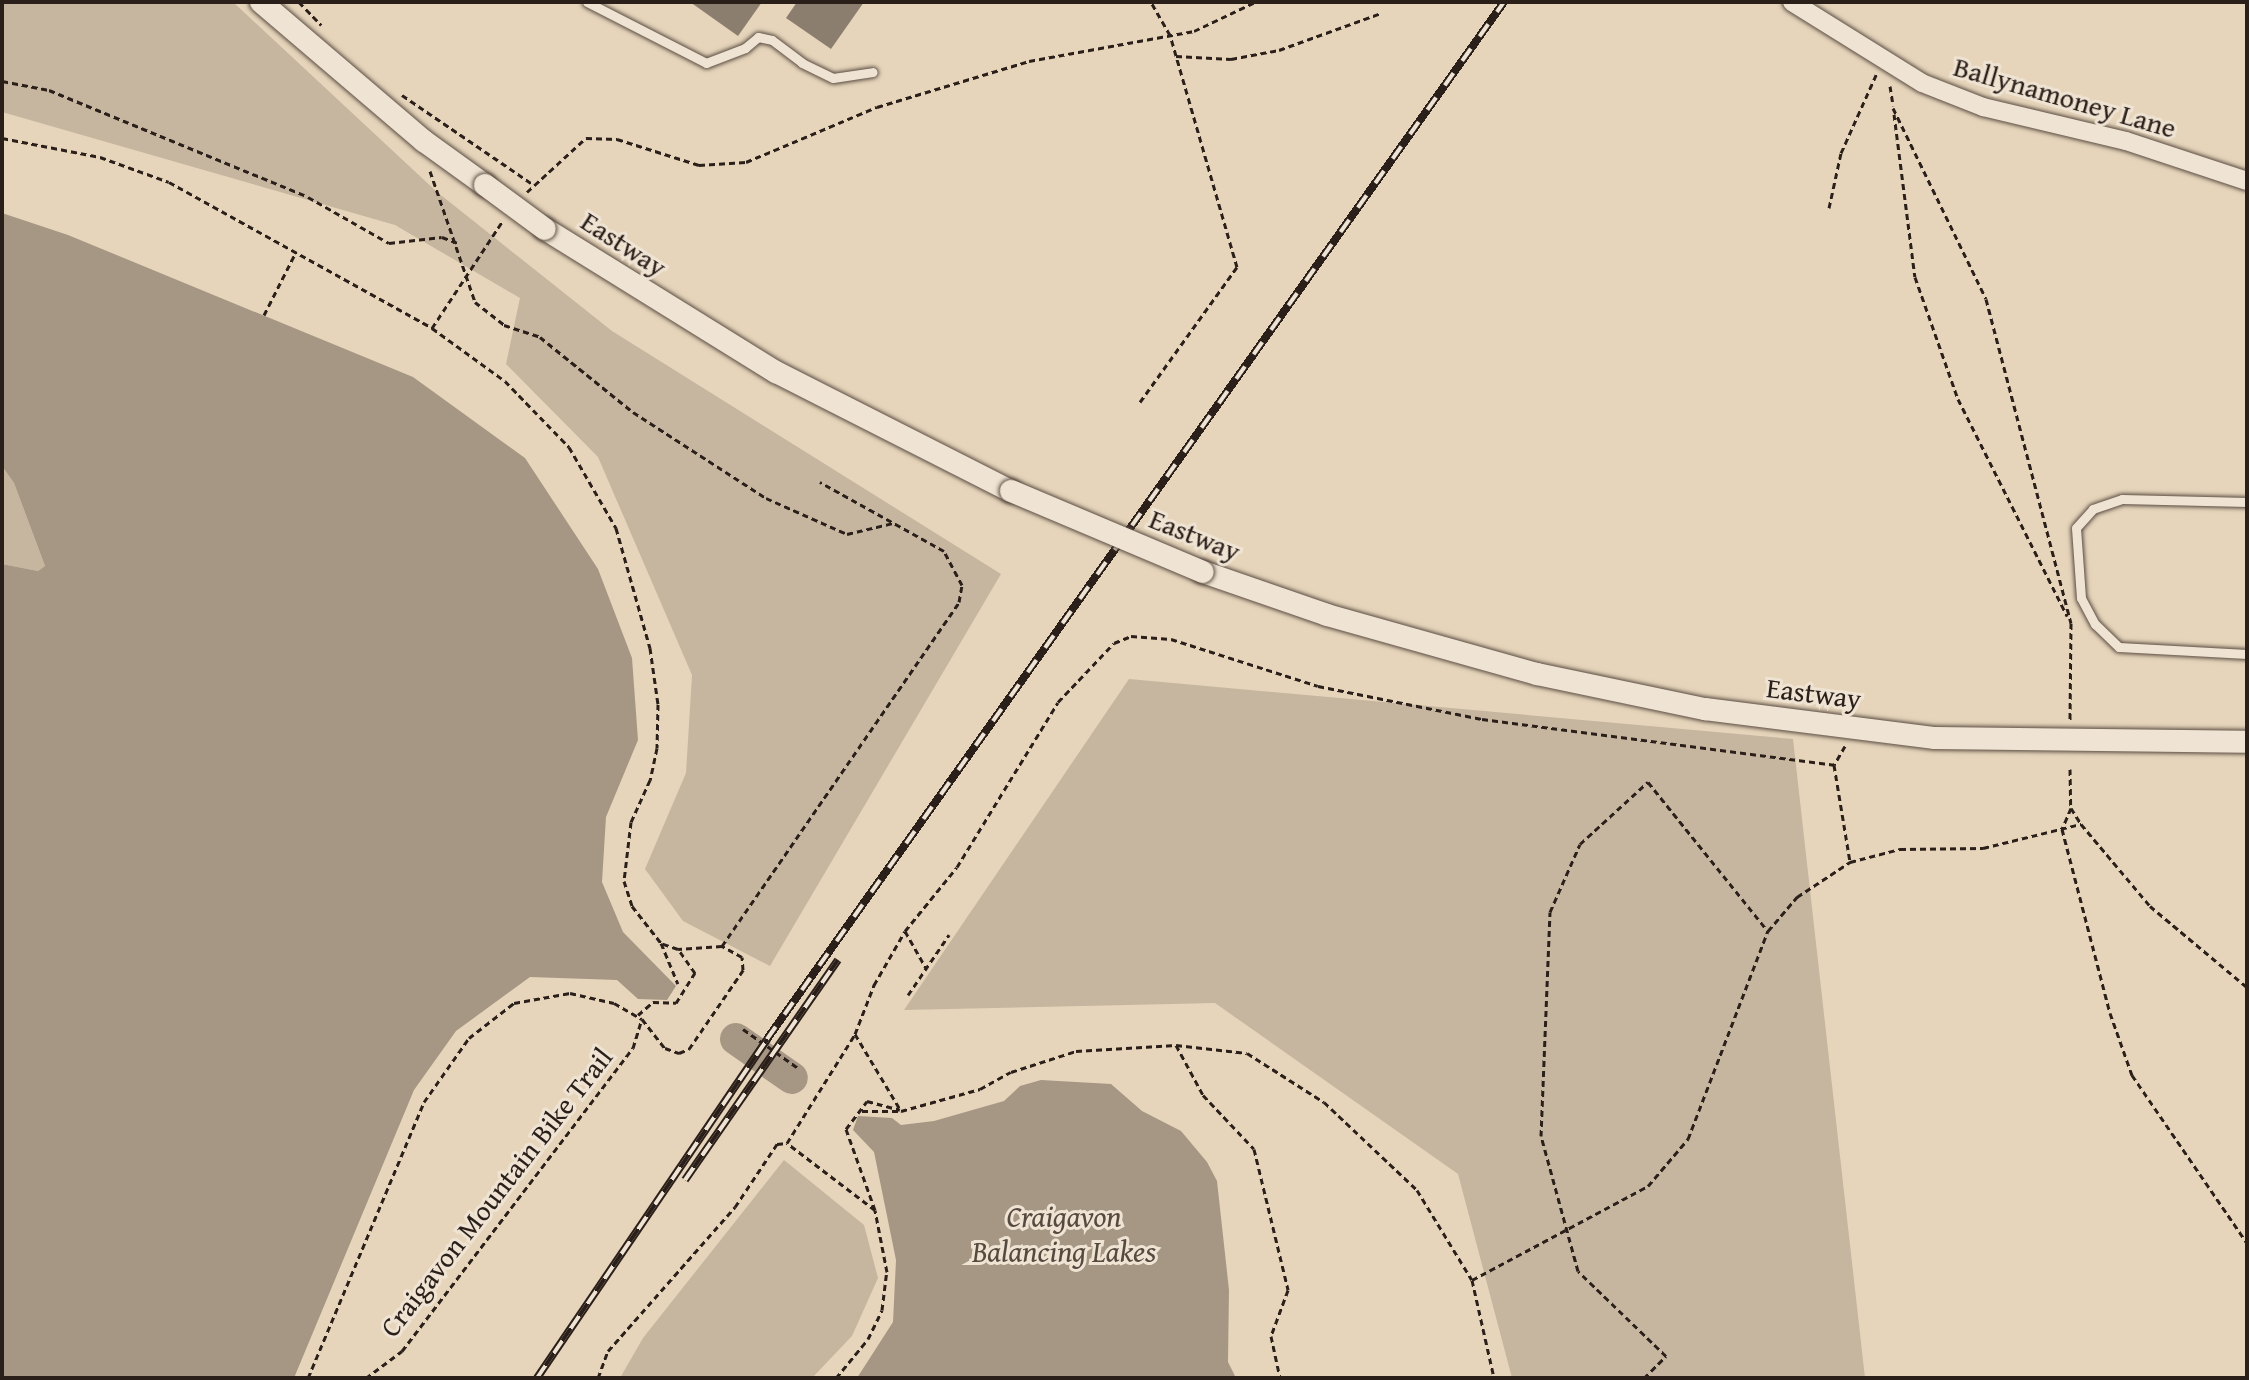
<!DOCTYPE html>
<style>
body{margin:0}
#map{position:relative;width:2249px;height:1380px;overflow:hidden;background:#e6d5bb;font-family:"Gentium Book Plus",serif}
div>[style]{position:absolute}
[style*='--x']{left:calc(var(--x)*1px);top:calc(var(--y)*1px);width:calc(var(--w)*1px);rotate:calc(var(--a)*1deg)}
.green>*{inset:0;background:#c6b6a0}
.water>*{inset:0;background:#a69784}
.river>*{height:32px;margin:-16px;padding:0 16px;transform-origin:16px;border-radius:16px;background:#a69784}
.building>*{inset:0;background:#8c7e6e}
.path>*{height:3px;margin-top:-1.5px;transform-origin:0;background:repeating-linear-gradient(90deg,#2b1f1a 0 6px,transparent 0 10px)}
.roads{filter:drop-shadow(0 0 2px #5a4c42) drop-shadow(0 0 2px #5a4c42)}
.service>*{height:9px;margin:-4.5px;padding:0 4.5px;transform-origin:4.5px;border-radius:4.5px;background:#efe4d3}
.minor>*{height:18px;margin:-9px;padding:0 9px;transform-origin:9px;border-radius:9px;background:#efe4d3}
.tertiary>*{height:22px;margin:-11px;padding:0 11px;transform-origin:11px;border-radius:11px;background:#efe4d3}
.rail>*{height:8px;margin-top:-4px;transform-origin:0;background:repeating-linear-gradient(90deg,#efe4d3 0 15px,#2b1f1a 0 30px);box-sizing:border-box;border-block:2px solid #2b1f1a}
.bridges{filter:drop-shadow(0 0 2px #5a4c42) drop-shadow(0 0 2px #5a4c42)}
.tertiary-bridge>*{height:22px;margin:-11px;padding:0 11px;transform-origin:11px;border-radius:11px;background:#efe4d3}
span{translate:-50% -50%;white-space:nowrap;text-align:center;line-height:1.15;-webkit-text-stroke:6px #efe4d3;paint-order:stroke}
.street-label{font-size:28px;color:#2b1f1a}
.water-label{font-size:30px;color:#56493f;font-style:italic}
.frame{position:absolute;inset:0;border:4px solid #2b1f1a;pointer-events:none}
</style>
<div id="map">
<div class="green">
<div style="clip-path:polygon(2px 2px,233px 2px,437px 192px,612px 331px,1001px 574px,770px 966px,683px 921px,645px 869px,686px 773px,692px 675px,598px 457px,506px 364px,520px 298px,395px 225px,2px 112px)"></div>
<div style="clip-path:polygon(2px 466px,14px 483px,45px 566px,38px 571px,2px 564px)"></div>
<div style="clip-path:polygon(1129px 679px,1793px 739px,1865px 1378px,1512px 1378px,1458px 1174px,1215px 1003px,904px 1010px)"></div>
<div style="clip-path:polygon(784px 1160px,864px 1225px,878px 1278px,852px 1336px,812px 1378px,620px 1378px,643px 1338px)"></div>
</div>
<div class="water">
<div style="clip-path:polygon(2px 213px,68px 235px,413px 377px,525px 458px,598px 569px,632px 658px,638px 740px,606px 817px,602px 882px,623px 932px,676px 986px,667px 1000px,638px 999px,617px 980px,530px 977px,456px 1031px,414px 1090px,294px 1378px,2px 1378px,2px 564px,38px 571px,45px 566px,14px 483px,2px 466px)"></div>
<div style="clip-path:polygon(1041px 1080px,1111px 1084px,1142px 1111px,1181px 1131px,1207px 1162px,1217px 1181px,1229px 1290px,1228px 1362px,1236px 1378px,857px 1378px,893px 1322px,896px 1260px,874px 1152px,853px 1130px,858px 1116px,892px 1118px,901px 1125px,934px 1121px,1004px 1101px,1020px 1086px)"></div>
</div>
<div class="river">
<div style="--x:736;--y:1039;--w:68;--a:34.9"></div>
</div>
<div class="building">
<div style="clip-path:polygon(690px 2px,762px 2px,738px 36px)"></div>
<div style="clip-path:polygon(797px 2px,864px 2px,831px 49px,786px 18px)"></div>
</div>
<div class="path">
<div style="--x:299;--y:2;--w:32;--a:46"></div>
<div style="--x:1176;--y:56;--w:55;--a:3.1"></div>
<div style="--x:1231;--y:59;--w:49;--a:-10.6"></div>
<div style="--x:1279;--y:50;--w:109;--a:-19.9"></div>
<div style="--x:2;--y:81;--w:48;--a:10.8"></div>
<div style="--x:49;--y:90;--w:280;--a:22.4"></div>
<div style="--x:308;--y:197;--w:93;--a:29.6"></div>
<div style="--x:389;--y:243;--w:53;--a:-6.5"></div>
<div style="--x:442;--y:237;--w:17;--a:21"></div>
<div style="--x:1890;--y:86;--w:20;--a:81"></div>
<div style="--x:402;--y:95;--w:160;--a:34.3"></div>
<div style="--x:1893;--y:108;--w:212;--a:64"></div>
<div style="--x:1986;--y:299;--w:335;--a:75.3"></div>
<div style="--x:2071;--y:623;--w:97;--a:90.6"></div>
<div style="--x:1894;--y:114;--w:164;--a:82.7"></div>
<div style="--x:1915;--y:277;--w:129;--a:70.6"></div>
<div style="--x:1958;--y:399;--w:243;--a:63.3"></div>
<div style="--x:2;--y:138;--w:100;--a:11"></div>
<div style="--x:100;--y:157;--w:73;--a:19.9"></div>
<div style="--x:169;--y:182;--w:301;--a:29"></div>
<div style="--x:432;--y:328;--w:90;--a:36"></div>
<div style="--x:505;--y:381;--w:92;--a:45.9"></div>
<div style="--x:569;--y:447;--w:94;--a:59.9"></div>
<div style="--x:616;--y:528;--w:125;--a:74.2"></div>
<div style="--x:650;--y:648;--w:57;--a:81.9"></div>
<div style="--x:658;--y:704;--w:44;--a:91.3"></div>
<div style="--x:657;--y:748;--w:33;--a:102"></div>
<div style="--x:650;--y:780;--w:46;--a:114.3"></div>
<div style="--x:631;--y:822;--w:59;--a:96.8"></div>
<div style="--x:624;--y:881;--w:26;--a:72"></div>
<div style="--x:632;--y:906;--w:47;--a:51.9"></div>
<div style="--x:661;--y:943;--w:44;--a:67.5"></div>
<div style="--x:430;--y:171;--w:139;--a:71"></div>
<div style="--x:475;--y:302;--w:37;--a:38"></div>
<div style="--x:504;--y:325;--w:38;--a:18"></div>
<div style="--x:540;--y:337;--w:119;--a:38.9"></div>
<div style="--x:633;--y:412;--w:158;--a:32.9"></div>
<div style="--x:766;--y:498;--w:89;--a:24"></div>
<div style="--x:847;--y:534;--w:47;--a:-13.4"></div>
<div style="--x:527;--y:192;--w:80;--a:-42.5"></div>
<div style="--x:586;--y:138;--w:31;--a:2"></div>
<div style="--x:617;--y:139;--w:86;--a:17.6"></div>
<div style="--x:699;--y:165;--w:47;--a:-3.7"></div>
<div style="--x:746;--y:162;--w:142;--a:-22.8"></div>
<div style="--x:877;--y:107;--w:159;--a:-16.8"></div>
<div style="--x:1029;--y:61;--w:168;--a:-10.3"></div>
<div style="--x:1194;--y:31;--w:68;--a:-25.4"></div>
<div style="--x:1829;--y:208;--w:56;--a:-77.7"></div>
<div style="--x:1841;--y:153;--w:88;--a:-65.8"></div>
<div style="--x:264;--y:315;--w:71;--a:-63.1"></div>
<div style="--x:432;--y:328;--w:127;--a:-56.6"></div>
<div style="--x:1140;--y:402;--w:166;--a:-54.3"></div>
<div style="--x:1237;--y:267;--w:241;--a:-106.1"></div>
<div style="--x:1170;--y:35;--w:38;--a:-120"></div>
<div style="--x:1845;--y:746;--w:22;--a:120"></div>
<div style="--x:1834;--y:765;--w:98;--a:80.6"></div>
<div style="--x:2070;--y:769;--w:39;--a:89"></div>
<div style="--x:2071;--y:808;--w:19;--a:58"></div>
<div style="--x:2081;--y:824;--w:107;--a:49.9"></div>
<div style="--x:2150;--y:906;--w:126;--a:39.9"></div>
<div style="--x:2071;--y:808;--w:23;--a:113"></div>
<div style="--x:2062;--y:829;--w:190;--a:75.4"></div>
<div style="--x:2110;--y:1013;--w:66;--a:70.5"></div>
<div style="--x:2132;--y:1075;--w:204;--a:55.6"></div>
<div style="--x:905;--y:931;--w:43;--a:60.4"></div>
<div style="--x:722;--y:946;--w:418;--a:-55.4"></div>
<div style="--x:959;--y:602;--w:17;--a:-80"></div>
<div style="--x:962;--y:585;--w:38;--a:-118"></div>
<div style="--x:944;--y:551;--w:142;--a:-150.9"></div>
<div style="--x:908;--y:995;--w:73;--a:-55.7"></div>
<div style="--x:638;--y:1015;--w:20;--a:-41"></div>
<div style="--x:653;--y:1002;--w:23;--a:2"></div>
<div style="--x:676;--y:1003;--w:36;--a:-58"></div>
<div style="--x:695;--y:973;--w:29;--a:-125"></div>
<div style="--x:743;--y:1029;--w:67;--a:35.3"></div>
<div style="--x:855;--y:1034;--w:53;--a:-68.8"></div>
<div style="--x:874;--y:985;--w:62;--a:-60.1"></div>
<div style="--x:905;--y:931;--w:82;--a:-50.9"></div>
<div style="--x:957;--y:867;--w:193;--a:-58.5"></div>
<div style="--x:1058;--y:702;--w:81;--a:-46.5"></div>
<div style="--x:1114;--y:643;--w:18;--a:-22"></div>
<div style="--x:1131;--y:636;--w:40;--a:4.3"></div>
<div style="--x:1171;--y:639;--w:154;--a:17.7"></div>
<div style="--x:1318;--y:686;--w:167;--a:11.4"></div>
<div style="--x:1482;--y:719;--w:355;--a:7.4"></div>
<div style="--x:1176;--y:1045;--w:57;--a:61.6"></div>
<div style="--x:1203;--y:1095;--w:74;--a:46.6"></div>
<div style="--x:1254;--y:1149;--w:145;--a:76.4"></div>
<div style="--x:1288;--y:1290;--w:49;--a:110.3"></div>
<div style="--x:1271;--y:1336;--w:43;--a:77.9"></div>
<div style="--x:862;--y:1111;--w:39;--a:0"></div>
<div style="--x:901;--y:1111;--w:82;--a:-15.6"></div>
<div style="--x:980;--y:1089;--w:35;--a:-29"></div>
<div style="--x:1011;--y:1072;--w:68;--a:-17.9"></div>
<div style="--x:1076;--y:1051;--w:100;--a:-3.4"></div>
<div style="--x:1176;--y:1045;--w:71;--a:6.4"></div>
<div style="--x:1247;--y:1053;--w:91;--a:32.5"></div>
<div style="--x:1324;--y:1102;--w:128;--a:43.4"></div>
<div style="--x:1417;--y:1190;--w:105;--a:58.6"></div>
<div style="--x:1472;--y:1280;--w:100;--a:77.3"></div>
<div style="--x:875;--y:1210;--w:111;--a:-142.7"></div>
<div style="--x:787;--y:1143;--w:128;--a:-58"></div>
<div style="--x:855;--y:1034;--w:90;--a:59.1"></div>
<div style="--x:1472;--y:1280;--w:200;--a:-28.1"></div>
<div style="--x:1648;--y:1186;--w:62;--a:-49.6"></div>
<div style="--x:1688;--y:1139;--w:223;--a:-69"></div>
<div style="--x:1768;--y:931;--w:45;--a:-49.5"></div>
<div style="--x:1797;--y:897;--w:64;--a:-33.4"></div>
<div style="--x:1850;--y:862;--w:52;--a:-14.6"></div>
<div style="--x:1900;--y:849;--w:83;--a:-0.7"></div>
<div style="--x:1983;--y:848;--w:101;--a:-13.8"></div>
<div style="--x:308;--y:1378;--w:299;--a:-67.2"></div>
<div style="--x:424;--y:1102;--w:78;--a:-54.9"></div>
<div style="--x:469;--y:1038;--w:57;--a:-37.9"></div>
<div style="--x:514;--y:1003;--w:57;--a:-10.1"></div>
<div style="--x:570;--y:993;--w:45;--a:12.8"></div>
<div style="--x:614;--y:1003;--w:32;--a:30"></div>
<div style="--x:642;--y:1019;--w:37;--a:52"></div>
<div style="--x:665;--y:1048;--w:15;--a:20"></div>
<div style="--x:679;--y:1053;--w:11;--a:-22"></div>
<div style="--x:689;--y:1049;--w:96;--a:-55.6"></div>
<div style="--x:743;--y:970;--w:13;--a:-94"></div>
<div style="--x:742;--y:957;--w:23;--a:-151"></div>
<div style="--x:722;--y:946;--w:44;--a:176.1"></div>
<div style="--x:678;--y:949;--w:18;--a:-161"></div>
<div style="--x:366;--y:1378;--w:45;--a:-36.9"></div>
<div style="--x:402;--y:1351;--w:381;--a:-52.7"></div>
<div style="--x:633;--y:1048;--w:30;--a:-73"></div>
<div style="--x:598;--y:1378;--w:29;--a:-70"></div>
<div style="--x:608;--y:1351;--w:192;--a:-48.6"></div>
<div style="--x:735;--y:1207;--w:76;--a:-56.3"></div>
<div style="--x:777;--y:1144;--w:10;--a:-6"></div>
<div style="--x:836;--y:1378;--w:50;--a:-50.6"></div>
<div style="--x:868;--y:1339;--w:32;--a:-64"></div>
<div style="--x:882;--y:1310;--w:38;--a:-83"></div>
<div style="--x:887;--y:1272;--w:63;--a:-101"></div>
<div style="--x:875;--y:1210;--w:86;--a:-109.7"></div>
<div style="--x:846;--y:1129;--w:35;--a:-53"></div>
<div style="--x:867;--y:1101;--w:34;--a:15"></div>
<div style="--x:1644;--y:1378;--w:31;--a:-45"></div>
<div style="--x:1666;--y:1356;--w:122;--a:-136"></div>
<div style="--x:1578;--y:1271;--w:140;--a:-105.3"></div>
<div style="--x:1541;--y:1136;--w:224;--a:-87.7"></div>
<div style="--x:1550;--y:912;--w:74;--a:-66.2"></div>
<div style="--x:1580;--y:844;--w:92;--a:-42.4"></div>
<div style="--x:1648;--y:782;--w:191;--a:51.2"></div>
</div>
<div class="roads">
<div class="service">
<div style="--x:587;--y:2;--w:134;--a:27.1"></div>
<div style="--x:706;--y:63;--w:42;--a:-21"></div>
<div style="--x:745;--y:48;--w:17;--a:-40"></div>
<div style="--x:758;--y:37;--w:14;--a:12"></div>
<div style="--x:772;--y:40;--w:38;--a:37"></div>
<div style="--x:802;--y:63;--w:34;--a:26"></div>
<div style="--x:833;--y:78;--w:40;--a:-8.5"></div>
<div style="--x:2247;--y:502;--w:125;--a:-178.6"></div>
<div style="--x:2122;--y:499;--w:31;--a:161"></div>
<div style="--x:2093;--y:509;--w:25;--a:132"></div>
<div style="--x:2076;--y:528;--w:70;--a:85.9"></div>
<div style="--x:2081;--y:598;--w:30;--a:62"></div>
<div style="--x:2095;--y:624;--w:33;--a:44"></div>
<div style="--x:2119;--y:647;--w:128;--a:3.1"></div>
</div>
<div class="minor">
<div style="--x:1792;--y:2;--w:153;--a:31.9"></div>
<div style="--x:1922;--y:83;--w:66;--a:21.5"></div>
<div style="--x:1983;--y:107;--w:147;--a:13.4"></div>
<div style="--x:2126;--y:141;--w:127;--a:18.3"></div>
</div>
<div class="tertiary">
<div style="--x:261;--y:2;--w:214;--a:40.5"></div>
<div style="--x:424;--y:141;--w:75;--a:35.8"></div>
<div style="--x:545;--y:229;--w:272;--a:31.8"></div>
<div style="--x:776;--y:372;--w:263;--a:26.9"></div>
<div style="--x:1203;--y:572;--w:131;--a:19.1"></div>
<div style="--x:1327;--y:615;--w:218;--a:15.7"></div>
<div style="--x:1537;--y:674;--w:172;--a:11.8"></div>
<div style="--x:1705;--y:709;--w:232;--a:7.2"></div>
<div style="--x:1935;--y:738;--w:312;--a:0.7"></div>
</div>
</div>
<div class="rail">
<div style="--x:685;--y:1180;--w:268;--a:-55.2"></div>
<div style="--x:537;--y:1378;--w:410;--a:-55.8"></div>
<div style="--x:767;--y:1039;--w:1272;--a:-54.6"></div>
</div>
<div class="bridges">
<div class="tertiary-bridge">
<div style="--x:485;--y:185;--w:74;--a:36.3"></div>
<div style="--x:1011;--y:491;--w:208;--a:22.9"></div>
</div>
</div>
<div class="street-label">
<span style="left:2065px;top:97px;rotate:16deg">Ballynamoney Lane</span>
<span style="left:624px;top:244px;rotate:33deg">Eastway</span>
<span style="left:1195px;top:535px;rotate:22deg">Eastway</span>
<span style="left:1814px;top:693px;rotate:7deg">Eastway</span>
<span style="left:496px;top:1192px;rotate:-52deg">Craigavon Mountain Bike Trail</span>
</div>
<div class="water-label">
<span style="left:1064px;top:1233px">Craigavon<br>Balancing Lakes</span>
</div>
<div class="frame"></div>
</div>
